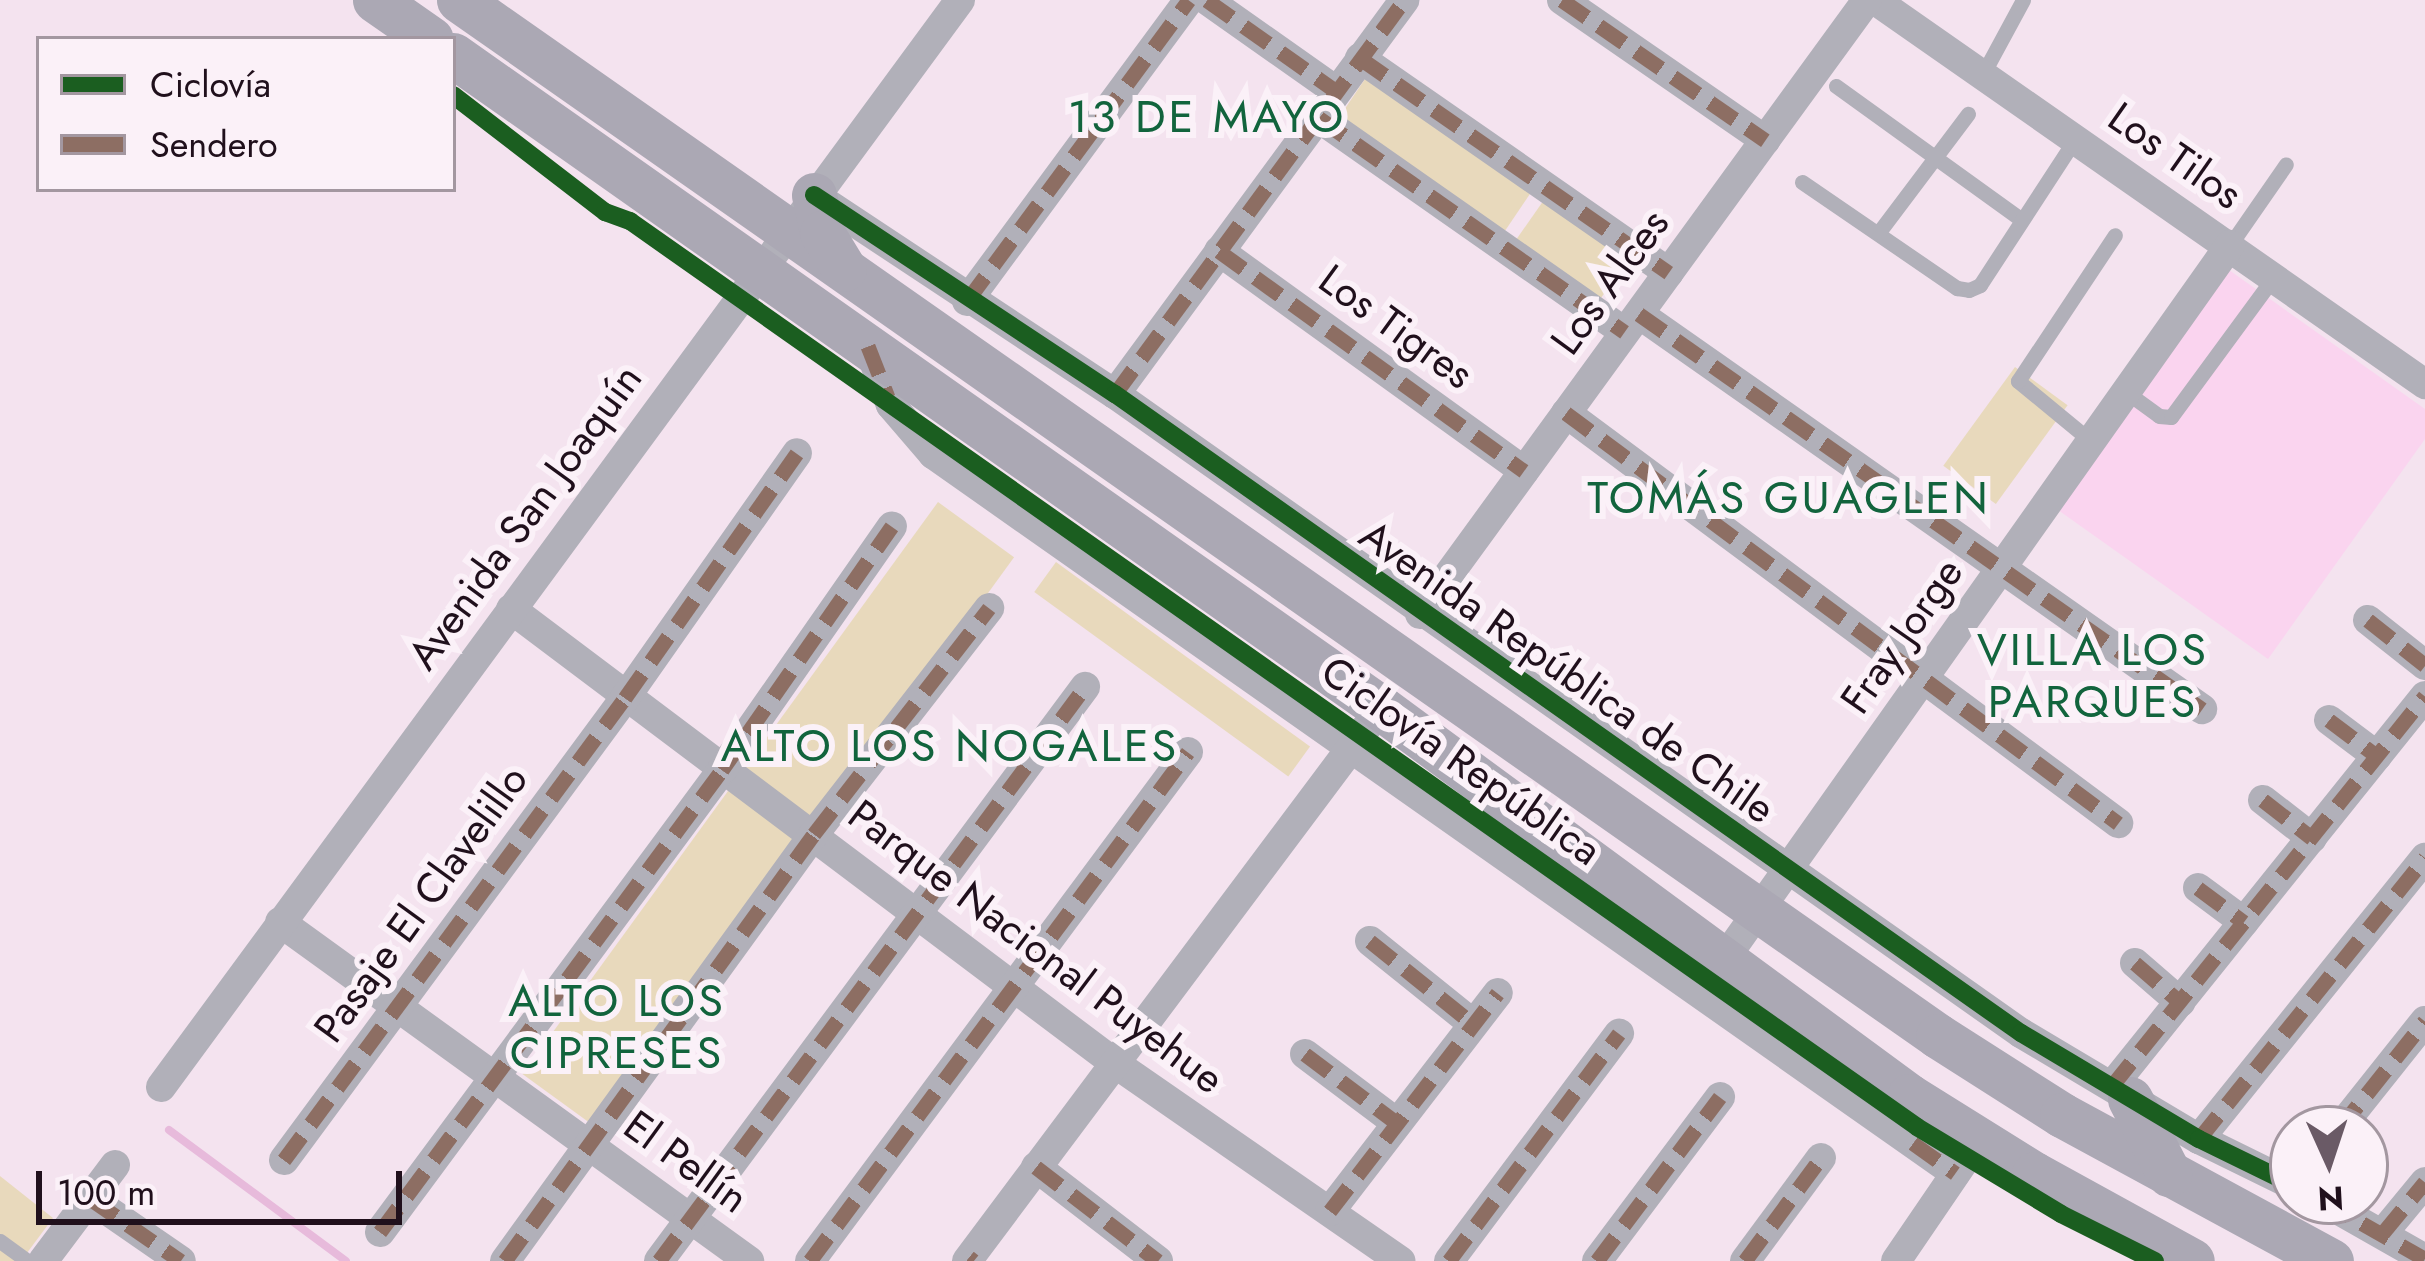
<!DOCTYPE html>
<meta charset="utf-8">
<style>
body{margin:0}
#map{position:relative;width:2425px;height:1261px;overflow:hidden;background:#f4e3ef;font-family:Jost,sans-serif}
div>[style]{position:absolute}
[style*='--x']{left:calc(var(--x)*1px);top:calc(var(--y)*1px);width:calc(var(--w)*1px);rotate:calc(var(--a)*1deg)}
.built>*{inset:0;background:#fad4ef}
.green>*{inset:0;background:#e8d9bc;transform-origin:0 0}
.stream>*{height:8px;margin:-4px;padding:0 4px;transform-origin:4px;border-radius:4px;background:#e7badb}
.lane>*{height:15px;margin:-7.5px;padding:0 7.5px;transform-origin:7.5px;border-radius:7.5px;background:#b1b0b9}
.street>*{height:30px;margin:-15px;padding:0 15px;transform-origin:15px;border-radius:15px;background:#b1b0b9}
.primary>*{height:45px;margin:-22.5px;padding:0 22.5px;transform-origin:22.5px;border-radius:22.5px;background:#aba8b4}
.quiet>*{height:15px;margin-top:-7.5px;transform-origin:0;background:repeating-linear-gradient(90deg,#8d6e63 0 30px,transparent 0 45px)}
.cycleway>*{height:18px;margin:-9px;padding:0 9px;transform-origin:9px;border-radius:9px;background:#1b5e20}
span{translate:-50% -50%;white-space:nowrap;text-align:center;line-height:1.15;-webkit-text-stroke:12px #fbf1f8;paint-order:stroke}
.street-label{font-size:42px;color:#20101c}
.neighbourhood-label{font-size:45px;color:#12643d;letter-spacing:3px}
.legend{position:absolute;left:36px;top:36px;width:420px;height:156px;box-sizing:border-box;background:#fbf1f8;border:3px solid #a397a0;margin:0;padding:15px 21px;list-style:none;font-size:36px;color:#20101c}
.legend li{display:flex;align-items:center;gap:24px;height:60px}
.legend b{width:60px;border:3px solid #a397a0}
.north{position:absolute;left:2269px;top:1105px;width:120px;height:120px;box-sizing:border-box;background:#fbf1f8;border:3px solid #a397a0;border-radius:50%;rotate:177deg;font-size:33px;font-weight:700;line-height:48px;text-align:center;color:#20101c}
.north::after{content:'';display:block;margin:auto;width:42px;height:54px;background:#6a5a66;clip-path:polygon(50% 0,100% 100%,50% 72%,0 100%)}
.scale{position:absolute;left:36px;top:1171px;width:366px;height:54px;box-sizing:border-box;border:6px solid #20101c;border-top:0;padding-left:15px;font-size:36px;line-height:42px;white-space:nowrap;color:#20101c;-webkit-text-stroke:9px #fbf1f8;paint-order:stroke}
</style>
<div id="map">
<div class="built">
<div style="clip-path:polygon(2229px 270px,2425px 409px,2425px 439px,2268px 659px,2058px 510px)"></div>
</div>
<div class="green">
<div style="left:1365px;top:79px;width:201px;height:52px;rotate:34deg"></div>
<div style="left:1546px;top:197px;width:103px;height:57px;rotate:35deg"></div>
<div style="left:2015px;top:367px;width:65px;height:122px;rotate:36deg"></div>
<div style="left:938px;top:502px;width:94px;height:707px;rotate:36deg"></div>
<div style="left:1056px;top:562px;width:314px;height:37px;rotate:36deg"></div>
<div style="clip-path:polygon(0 1176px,53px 1218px,21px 1261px,0 1261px)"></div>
</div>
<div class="stream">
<div style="--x:169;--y:1130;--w:220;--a:36.5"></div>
</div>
<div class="lane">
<div style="--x:1984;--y:72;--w:82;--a:-61.6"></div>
<div style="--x:1836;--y:86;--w:229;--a:35.8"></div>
<div style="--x:1802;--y:182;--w:188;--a:34.4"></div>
<div style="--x:1957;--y:288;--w:12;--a:9"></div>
<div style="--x:1969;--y:290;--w:12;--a:-24"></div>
<div style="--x:1980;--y:285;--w:174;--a:-56.9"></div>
<div style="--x:1879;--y:232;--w:148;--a:-53"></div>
<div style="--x:2230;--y:245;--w:98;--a:-55.3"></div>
<div style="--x:2129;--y:394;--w:37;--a:36"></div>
<div style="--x:2159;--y:416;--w:12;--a:5"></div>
<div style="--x:2171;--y:417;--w:174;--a:-53.7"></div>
<div style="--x:2092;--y:442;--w:96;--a:-140.5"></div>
<div style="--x:2018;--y:381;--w:175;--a:-56.4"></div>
<div style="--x:0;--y:1241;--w:34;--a:36"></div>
</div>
<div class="street">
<div style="--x:1207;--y:0;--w:158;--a:35.2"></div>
<div style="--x:1562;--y:0;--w:247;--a:34.6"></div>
<div style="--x:1875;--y:0;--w:671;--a:34.92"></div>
<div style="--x:1360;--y:58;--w:376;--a:34.8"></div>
<div style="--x:1319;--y:118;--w:373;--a:35"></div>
<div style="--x:814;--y:195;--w:361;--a:33.5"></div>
<div style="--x:1115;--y:394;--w:1109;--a:35.2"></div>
<div style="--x:2021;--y:1033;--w:207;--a:30.8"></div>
<div style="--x:2199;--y:1139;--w:105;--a:26.1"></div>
<div style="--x:1219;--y:251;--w:376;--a:35.8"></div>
<div style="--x:967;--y:301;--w:374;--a:-53.6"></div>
<div style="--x:1639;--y:314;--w:688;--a:35.05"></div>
<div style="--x:868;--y:346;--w:63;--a:68.7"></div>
<div style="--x:891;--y:405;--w:65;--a:49.4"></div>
<div style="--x:933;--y:454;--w:1250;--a:35.13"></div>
<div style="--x:1115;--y:394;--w:489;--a:-53.7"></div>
<div style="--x:1566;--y:413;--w:688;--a:36.6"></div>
<div style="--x:511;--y:609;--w:757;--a:36.95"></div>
<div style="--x:1116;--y:1064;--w:346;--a:34.7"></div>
<div style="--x:1420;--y:614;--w:759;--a:-53.94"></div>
<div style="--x:2368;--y:620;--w:73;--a:38.3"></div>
<div style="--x:2329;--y:720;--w:60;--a:36.9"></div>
<div style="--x:2263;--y:800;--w:62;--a:37.8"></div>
<div style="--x:2198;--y:888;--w:57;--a:36.5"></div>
<div style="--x:280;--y:922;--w:579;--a:35.86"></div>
<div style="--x:1370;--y:941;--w:131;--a:38.8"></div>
<div style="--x:1725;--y:958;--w:874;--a:-54.69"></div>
<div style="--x:2135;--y:963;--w:60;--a:40.9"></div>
<div style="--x:1305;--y:1054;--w:115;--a:36.9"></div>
<div style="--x:2112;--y:1086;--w:500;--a:-51.25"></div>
<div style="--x:161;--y:1087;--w:1349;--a:-53.68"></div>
<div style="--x:2339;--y:1129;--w:138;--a:-51.5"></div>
<div style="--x:2199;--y:1139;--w:361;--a:-51.2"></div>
<div style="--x:284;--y:1160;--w:574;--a:-53.57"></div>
<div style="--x:625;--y:698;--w:299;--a:-54.9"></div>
<div style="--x:1036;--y:1167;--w:154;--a:37.6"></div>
<div style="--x:91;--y:1199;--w:109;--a:34.6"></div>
<div style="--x:2323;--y:1201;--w:117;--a:29.6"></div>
<div style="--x:1330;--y:1211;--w:275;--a:-52.4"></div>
<div style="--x:380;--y:1232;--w:575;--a:-53.49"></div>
<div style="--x:722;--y:770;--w:297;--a:-55.1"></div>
<div style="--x:2383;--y:1233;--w:66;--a:-50.5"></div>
<div style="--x:43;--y:1261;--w:120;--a:-53.1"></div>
<div style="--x:505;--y:1261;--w:527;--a:-54.11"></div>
<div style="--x:814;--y:834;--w:286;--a:-52.2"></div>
<div style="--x:659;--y:1261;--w:715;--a:-53.42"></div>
<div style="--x:810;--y:1261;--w:634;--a:-53.4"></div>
<div style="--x:967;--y:1261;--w:691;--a:-53.18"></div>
<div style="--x:1449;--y:1261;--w:284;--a:-53.2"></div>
<div style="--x:1597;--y:1261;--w:205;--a:-53.1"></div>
<div style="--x:1745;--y:1261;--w:128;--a:-53.6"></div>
<div style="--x:1896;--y:1261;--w:126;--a:-55.7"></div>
</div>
<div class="primary">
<div style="--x:375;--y:0;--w:68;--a:34.9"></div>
<div style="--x:459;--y:0;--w:1806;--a:35.01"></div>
<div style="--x:1938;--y:1036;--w:147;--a:32.5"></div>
<div style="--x:2062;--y:1115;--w:306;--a:28.5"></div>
<div style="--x:453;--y:55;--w:1135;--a:35.13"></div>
<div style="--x:1381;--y:708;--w:655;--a:36.31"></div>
<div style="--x:1909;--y:1096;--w:147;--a:32"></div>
<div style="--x:2034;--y:1174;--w:180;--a:28.8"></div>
<div style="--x:814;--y:195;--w:39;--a:78"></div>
<div style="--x:822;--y:233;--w:42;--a:58.6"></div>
<div style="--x:2130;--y:1099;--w:85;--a:62.5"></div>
</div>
<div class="quiet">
<div style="--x:1207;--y:0;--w:158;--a:35.2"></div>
<div style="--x:1562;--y:0;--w:247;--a:34.6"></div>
<div style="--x:1360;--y:58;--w:376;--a:34.8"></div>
<div style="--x:1319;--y:118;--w:373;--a:35"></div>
<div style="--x:1219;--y:251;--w:376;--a:35.8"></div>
<div style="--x:967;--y:301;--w:374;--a:-53.6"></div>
<div style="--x:1639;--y:314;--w:688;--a:35.05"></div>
<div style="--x:868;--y:346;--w:55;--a:68.6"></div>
<div style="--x:1115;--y:394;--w:489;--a:-53.7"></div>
<div style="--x:1566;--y:413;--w:688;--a:36.6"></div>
<div style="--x:2368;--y:620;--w:73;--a:38.3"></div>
<div style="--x:2329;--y:720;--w:60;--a:36.9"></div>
<div style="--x:2263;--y:800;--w:62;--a:37.8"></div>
<div style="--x:2198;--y:888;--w:57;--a:36.5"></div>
<div style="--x:1370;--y:941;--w:131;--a:38.8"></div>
<div style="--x:2135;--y:963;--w:60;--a:40.9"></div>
<div style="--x:1305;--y:1054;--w:115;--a:36.9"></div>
<div style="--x:2112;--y:1086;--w:500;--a:-51.25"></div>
<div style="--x:2339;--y:1129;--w:138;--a:-51.5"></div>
<div style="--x:2199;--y:1139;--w:361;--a:-51.2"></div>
<div style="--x:1913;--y:1143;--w:52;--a:35.5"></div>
<div style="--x:284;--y:1160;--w:574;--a:-53.57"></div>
<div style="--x:625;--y:698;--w:299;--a:-54.9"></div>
<div style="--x:1036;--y:1167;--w:154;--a:37.6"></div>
<div style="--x:91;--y:1199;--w:109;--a:34.6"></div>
<div style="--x:2323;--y:1201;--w:117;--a:29.6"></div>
<div style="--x:1330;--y:1211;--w:275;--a:-52.4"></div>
<div style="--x:380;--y:1232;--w:575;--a:-53.49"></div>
<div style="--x:722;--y:770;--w:297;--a:-55.1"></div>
<div style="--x:2383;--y:1233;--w:66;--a:-50.5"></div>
<div style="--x:969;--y:1257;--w:6;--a:39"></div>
<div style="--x:505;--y:1261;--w:527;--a:-54.11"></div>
<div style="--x:814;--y:834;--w:286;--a:-52.2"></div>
<div style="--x:659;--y:1261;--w:715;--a:-53.42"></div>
<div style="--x:810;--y:1261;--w:634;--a:-53.4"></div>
<div style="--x:1449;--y:1261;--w:284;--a:-53.2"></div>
<div style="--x:1597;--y:1261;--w:205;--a:-53.1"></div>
<div style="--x:1745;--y:1261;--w:128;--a:-53.6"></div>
</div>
<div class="cycleway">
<div style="--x:453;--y:95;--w:192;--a:37.6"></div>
<div style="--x:605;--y:212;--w:27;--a:20"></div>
<div style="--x:630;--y:221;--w:1574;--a:35.14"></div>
<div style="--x:1917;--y:1127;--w:168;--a:31.1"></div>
<div style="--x:2061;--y:1214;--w:105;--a:26.6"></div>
<div style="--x:814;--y:195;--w:361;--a:33.5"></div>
<div style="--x:1115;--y:394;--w:1109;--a:35.2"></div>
<div style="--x:2021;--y:1033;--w:207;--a:30.8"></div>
<div style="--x:2199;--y:1139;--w:105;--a:26.1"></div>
</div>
<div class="street-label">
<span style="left:2175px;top:156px;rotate:35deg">Los Tilos</span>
<span style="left:1610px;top:282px;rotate:-54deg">Los Alces</span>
<span style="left:1396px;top:327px;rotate:36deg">Los Tigres</span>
<span style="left:525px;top:517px;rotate:-54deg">Avenida San Joaquín</span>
<span style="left:1902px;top:636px;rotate:-55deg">Fray Jorge</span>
<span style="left:1567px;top:672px;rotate:35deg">Avenida República de Chile</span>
<span style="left:1461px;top:761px;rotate:35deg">Ciclovía República</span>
<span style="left:421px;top:904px;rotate:-54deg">Pasaje El Clavelillo</span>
<span style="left:1036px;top:947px;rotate:37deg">Parque Nacional Puyehue</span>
<span style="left:686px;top:1162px;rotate:36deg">El Pellín</span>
</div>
<div class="neighbourhood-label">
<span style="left:1207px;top:117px">13 DE MAYO</span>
<span style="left:1789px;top:498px">TOMÁS GUAGLEN</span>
<span style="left:2093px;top:676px">VILLA LOS<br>PARQUES</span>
<span style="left:950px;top:746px">ALTO LOS NOGALES</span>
<span style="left:617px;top:1027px">ALTO LOS<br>CIPRESES</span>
</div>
<ul class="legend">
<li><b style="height:15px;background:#1b5e20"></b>Ciclovía</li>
<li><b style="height:15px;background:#8d6e63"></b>Sendero</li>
</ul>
<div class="north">N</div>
<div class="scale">100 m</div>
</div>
